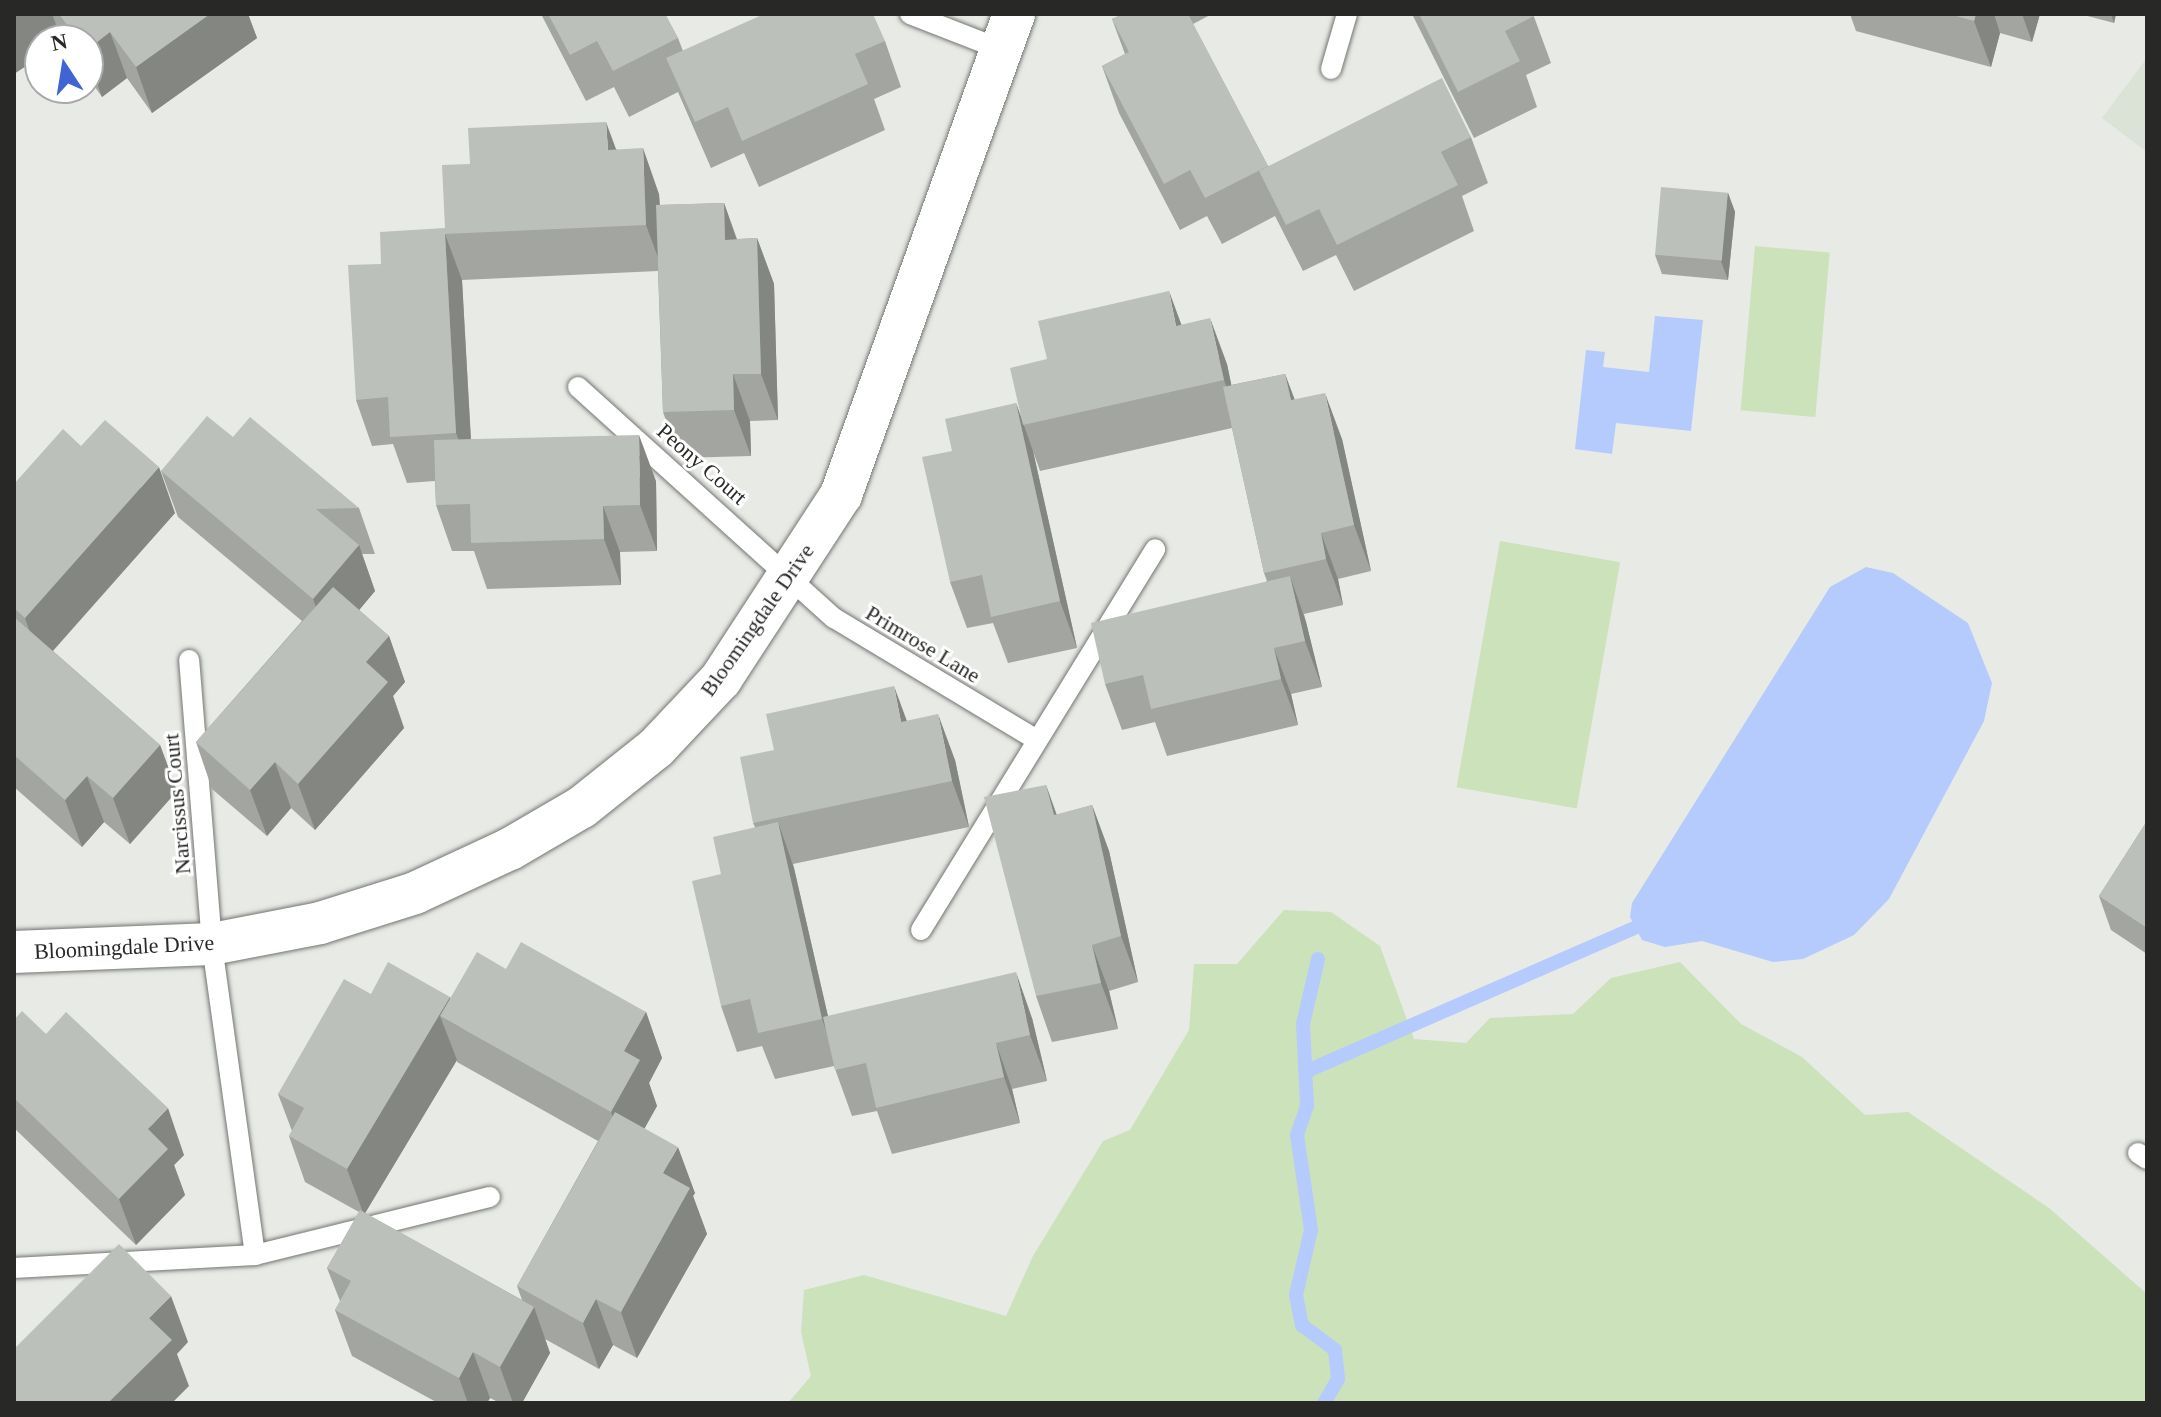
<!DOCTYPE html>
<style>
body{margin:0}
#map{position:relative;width:2161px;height:1417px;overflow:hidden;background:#e7eae5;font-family:Georgia,serif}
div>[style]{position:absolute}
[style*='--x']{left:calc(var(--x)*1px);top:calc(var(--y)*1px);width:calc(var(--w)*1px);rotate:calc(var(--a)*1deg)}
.built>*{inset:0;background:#dbe2d6}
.green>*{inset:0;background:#cce2bb;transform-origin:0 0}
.water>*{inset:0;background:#b5cbfd}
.stream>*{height:14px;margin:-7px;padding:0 7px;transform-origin:7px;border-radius:7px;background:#b5cbfd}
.roads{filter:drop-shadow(0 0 2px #737571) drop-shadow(0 0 2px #737571)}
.lane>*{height:20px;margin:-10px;padding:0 10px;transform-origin:10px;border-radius:10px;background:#fff}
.street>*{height:42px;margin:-21px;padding:0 21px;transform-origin:21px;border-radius:21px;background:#fff}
.wall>*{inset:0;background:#a2a5a0}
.shaded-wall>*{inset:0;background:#848682}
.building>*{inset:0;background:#bcc0ba;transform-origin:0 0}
span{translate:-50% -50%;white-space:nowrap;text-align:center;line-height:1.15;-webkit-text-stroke:6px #fff;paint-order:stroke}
.street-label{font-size:22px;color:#282927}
.frame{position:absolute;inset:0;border:16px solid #282927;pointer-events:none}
.north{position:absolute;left:24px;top:24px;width:80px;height:80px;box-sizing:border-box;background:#fff;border:2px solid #a9a9a9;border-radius:50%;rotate:348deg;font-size:22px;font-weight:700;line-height:32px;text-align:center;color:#282927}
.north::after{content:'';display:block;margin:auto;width:28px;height:36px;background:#4064d6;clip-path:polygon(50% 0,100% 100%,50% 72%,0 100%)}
</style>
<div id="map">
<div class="built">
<div style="clip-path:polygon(2147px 58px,2147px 152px,2102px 118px)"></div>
</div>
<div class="green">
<div style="left:1755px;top:246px;width:75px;height:165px;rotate:5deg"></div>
<div style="left:1500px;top:541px;width:122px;height:250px;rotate:10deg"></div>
<div style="clip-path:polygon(1284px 910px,1331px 912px,1380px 946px,1414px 1039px,1466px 1043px,1490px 1018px,1573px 1014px,1611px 978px,1680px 962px,1741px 1024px,1802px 1057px,1865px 1115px,1908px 1112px,2049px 1208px,2147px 1294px,2147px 1403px,788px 1403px,811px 1376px,801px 1332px,804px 1290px,864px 1275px,1006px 1316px,1033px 1256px,1103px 1141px,1130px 1130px,1189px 1030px,1194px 964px,1237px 964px)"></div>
</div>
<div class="water">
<div style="clip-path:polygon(1655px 316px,1703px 320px,1691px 431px,1616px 423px,1612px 454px,1575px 449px,1586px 350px,1605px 352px,1603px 367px,1649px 372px)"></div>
<div style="clip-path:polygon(1866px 567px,1893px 573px,1968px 623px,1992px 683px,1984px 721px,1889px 899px,1854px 935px,1803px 959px,1773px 962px,1702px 941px,1665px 947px,1642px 940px,1630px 917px,1632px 903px,1830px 587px)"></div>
</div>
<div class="stream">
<div style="--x:1318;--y:959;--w:67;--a:103"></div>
<div style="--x:1303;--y:1024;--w:82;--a:87.2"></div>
<div style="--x:1307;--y:1106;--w:31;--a:109"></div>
<div style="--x:1297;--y:1135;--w:96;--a:81.6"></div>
<div style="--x:1311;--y:1230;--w:67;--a:103"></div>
<div style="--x:1296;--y:1295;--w:31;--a:79"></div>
<div style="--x:1302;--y:1325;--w:41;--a:37.1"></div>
<div style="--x:1335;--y:1350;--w:29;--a:84"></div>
<div style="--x:1338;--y:1379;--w:28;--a:120"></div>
<div style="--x:1307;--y:1071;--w:372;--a:-23.6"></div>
</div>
<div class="roads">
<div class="lane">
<div style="--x:910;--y:14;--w:97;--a:21.3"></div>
<div style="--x:1331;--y:69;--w:57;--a:-73.8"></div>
<div style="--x:578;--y:387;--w:345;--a:42.1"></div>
<div style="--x:834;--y:618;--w:237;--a:31"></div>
<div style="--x:921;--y:930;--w:447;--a:-58.4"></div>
<div style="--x:2138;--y:1153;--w:11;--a:34"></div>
<div style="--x:255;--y:1255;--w:242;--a:-13.9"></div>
<div style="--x:14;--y:1268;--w:241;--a:-3.1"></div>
<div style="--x:255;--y:1255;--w:314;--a:-97.9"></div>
<div style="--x:212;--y:944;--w:285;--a:-94.6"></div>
</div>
<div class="street">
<div style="--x:14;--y:952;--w:198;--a:-2.3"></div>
<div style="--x:212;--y:944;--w:110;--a:-11"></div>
<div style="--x:320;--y:923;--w:100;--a:-17.5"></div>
<div style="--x:415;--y:893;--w:105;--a:-24.9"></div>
<div style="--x:510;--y:849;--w:83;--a:-30.3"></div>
<div style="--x:582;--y:807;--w:95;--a:-38.6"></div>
<div style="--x:656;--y:748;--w:95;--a:-46.7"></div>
<div style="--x:721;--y:679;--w:220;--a:-56.9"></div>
<div style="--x:841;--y:495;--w:511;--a:-70.22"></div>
</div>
</div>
<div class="wall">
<div style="clip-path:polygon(14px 14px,248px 14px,257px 38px,152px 113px,127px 78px,102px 97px,88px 77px,88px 40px,40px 40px)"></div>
<div style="clip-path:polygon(541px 14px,665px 14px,678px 38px,683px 51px,885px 41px,901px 87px,874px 99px,885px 130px,759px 187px,744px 153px,711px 168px,678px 92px,629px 117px,614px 87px,586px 101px)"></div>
<div style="clip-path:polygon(1123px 14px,1212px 14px,1193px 24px,1268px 166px,1471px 137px,1488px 183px,1462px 196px,1474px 231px,1354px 291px,1336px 255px,1303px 271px,1275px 216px,1222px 244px,1207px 216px,1180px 230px,1119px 113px,1102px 66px,1125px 54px,1112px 19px)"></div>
<div style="clip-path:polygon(1412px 14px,1533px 14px,1551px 63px,1526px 75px,1537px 107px,1474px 138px)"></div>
<div style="clip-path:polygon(1850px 14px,2040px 14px,2032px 42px,2000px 33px,1991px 67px,1856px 31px)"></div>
<div style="clip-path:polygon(2080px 14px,2116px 14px,2114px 23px)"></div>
<div style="clip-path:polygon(616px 149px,659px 194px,660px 205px,724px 203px,737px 239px,757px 238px,774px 284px,778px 420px,750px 421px,751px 456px,679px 458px,663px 412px,658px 271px,462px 280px,471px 439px,656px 481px,657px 551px,620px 552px,621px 585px,487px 589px,474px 551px,452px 551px,436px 505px,435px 481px,407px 483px,393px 444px,372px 446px,356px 400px,381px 264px,445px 228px,470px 164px)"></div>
<div style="clip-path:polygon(1728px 193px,1735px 212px,1728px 280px,1662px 274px,1655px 255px)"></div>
<div style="clip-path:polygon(1181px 325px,1227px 364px,1231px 385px,1285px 374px,1295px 400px,1342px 439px,1371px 571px,1338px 579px,1343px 605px,1304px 614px,1322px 687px,1291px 694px,1298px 725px,1167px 756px,1155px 722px,1122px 730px,1105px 684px,1267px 581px,1264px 573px,1232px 428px,1040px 471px,1033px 451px,1077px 648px,1008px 663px,993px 623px,967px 628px,950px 582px,952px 451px,1016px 403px,1023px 422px)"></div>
<div style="clip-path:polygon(233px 437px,359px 508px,375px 554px,362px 554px,375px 591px,359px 610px,389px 636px,405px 682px,393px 696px,404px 728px,315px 830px,291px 808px,267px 836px,212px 789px,196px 742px,302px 621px,178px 517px,161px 471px)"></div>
<div style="clip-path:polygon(81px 446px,175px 513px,53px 651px,160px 745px,177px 791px,130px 844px,104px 822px,82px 847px,14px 787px,14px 484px)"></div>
<div style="clip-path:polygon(906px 721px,955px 760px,969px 827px,793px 864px,828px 1016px,1032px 1018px,1047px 1081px,1012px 1089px,1020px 1123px,892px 1154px,877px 1111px,852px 1116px,834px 1066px,775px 1079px,762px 1046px,737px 1052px,721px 1006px,721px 874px,755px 827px,753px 823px)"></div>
<div style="clip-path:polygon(1046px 785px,1057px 815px,1092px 805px,1109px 851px,1138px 982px,1109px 991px,1118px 1029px,1052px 1042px,1036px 996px)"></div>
<div style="clip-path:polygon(2147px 821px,2147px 954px,2111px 930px,2099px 896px)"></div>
<div style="clip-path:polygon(evenodd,506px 969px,646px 1012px,662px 1058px,649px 1083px,657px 1106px,644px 1129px,695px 1193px,693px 1196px,707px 1234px,637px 1358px,613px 1345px,599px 1369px,545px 1339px,550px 1353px,522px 1403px,500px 1403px,490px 1398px,487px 1403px,438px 1403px,352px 1356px,335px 1310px,340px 1301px,327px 1268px,359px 1212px,305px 1182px,289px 1136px,292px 1131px,278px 1094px,371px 994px,450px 998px,506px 969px,457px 1060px,457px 1062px,598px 1141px,517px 1286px,522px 1300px,365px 1213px,457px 1060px)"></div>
<div style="clip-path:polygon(14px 1020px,46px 1034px,184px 1155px,174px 1165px,185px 1195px,136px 1245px,14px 1128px)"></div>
</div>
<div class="shaded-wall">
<div style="clip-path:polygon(18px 14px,52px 14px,62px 40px,40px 40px,40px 57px,14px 74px,14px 17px)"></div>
<div style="clip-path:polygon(210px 14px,248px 14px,257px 38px,152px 113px,136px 67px)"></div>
<div style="clip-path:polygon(1976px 14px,1994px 14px,2000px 33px,1991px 67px,1974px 21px)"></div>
<div style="clip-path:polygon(2022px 14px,2040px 14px,2032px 42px)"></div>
<div style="clip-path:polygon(2111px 14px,2116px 14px,2114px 23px)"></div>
<div style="clip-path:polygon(110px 32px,127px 78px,102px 97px,88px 58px,88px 49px)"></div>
<div style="clip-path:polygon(606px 122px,623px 168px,608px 150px)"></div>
<div style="clip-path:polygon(643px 148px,659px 194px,663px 271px,646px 225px)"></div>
<div style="clip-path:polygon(1728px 193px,1735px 212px,1728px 280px,1721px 261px)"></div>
<div style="clip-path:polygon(724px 203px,740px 249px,725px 240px)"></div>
<div style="clip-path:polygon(445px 234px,462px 280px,473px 479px,456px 433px)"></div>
<div style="clip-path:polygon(757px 238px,774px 284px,778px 420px,761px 374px)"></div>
<div style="clip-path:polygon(1169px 291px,1186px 337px,1176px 326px)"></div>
<div style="clip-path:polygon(1210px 318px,1227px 364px,1240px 426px,1224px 380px)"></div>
<div style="clip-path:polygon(733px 374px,750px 421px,751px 456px,734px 410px)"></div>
<div style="clip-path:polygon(1285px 374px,1302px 420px,1291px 400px)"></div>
<div style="clip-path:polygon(1325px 393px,1342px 439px,1371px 571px,1354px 525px)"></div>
<div style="clip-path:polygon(1016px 403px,1033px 451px,1077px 648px,1060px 601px)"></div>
<div style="clip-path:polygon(639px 435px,656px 481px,657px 551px,640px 505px)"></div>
<div style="clip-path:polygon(159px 467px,175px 513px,41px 664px,25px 618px)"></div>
<div style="clip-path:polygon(603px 506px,620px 552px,621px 585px,604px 539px)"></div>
<div style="clip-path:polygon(1321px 533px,1338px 579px,1343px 605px,1326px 559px)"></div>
<div style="clip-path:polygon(359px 545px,375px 591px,330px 645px,313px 599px)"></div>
<div style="clip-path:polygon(1290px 576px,1306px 622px,1322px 687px,1305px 641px)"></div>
<div style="clip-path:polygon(389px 636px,405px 682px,393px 696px,404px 728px,315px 830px,298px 784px,366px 662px)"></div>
<div style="clip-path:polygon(1274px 648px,1291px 694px,1298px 725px,1281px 679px)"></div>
<div style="clip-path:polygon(894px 686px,911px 732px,901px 722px)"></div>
<div style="clip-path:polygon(938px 714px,955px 760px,969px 827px,952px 781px)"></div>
<div style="clip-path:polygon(160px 745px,177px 791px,130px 844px,113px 798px)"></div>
<div style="clip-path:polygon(275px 762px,291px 808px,267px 836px,250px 790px)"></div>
<div style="clip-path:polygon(87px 776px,104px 822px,82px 847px,65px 800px)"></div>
<div style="clip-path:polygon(1046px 785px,1062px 831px,1054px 815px)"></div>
<div style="clip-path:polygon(1092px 805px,1109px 851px,1138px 982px,1121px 936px)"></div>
<div style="clip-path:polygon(778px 822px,794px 868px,839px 1065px,822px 1019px)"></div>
<div style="clip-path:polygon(1092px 945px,1109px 991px,1118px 1029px,1101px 983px)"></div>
<div style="clip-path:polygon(1016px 972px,1032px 1018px,1047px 1081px,1030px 1035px)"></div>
<div style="clip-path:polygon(450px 997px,461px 1028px,440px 1016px,457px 1060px,364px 1215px,347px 1169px)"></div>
<div style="clip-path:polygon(646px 1012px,662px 1058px,649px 1083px,657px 1106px,628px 1158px,611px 1112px,624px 1051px)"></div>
<div style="clip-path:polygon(996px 1043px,1012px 1089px,1020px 1123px,1004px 1077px)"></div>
<div style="clip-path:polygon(168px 1108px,184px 1155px,174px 1165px,185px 1195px,136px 1245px,119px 1199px,148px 1129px)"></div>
<div style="clip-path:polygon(678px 1147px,695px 1193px,693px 1196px,707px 1234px,637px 1358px,621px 1312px,663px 1173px)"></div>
<div style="clip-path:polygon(171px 1296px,188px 1342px,177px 1354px,189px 1386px,172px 1403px,108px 1403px,149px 1318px)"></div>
<div style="clip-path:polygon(596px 1299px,613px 1345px,599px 1369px,583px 1323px)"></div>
<div style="clip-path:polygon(534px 1307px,550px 1353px,522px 1403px,513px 1403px,500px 1367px)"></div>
<div style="clip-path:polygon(473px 1352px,490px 1398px,487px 1403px,468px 1403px,459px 1378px)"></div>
</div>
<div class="building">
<div style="clip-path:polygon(59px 14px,210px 14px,136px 67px,110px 32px,88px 49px,88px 40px,78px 40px)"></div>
<div style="clip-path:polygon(548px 14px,665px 14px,678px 38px,613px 71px,597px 41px,570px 55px)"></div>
<div style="clip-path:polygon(764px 14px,873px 14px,885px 41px,855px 54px,868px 84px,742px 141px,728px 107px,695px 122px,666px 58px)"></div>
<div style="clip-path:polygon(1123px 14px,1188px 14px,1268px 166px,1205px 198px,1190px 170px,1164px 184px,1102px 66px,1129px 52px,1112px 19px)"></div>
<div style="clip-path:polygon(1419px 14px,1533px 14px,1534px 16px,1505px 31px,1520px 61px,1458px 92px)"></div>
<div style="clip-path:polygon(1949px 14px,1976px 14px,1974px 21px)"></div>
<div style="clip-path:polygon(1442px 78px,1471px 137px,1441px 152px,1458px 185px,1337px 245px,1319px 209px,1286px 225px,1259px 171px)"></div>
<div style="clip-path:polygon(606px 122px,608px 150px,643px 148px,646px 225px,445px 234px,456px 433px,390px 437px,388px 397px,356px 400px,348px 265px,381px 264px,380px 232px,445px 228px,442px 165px,470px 164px,468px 128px)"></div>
<div style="left:1661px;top:187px;width:67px;height:68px;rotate:5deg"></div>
<div style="clip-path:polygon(724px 203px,725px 240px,757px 238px,761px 374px,733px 374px,734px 410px,663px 412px,656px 205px)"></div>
<div style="clip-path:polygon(1169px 291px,1176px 326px,1210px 318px,1224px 380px,1023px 425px,1010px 368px,1047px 359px,1038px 321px)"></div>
<div style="clip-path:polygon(1285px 374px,1291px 400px,1325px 393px,1354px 525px,1321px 533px,1326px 559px,1264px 573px,1223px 387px)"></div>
<div style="clip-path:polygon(1016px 403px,1060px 601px,991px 617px,982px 575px,950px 582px,922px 457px,952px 451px,945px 419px)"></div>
<div style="clip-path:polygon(207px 416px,233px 437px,250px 417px,359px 508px,316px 509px,359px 545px,313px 599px,161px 471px)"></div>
<div style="clip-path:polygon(105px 420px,159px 467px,25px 618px,14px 608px,14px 484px,63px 429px,81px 446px)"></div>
<div style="clip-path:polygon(639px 435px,640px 505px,603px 506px,604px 539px,471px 543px,470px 504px,436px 505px,434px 440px)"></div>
<div style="clip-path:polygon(1290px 576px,1305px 641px,1274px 648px,1281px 679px,1151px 709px,1143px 675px,1105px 684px,1091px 623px)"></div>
<div style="clip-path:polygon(333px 587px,389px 636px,366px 662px,388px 682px,298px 784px,275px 762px,250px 790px,196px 742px)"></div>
<div style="clip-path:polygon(14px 617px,160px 745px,113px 798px,87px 776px,65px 800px,14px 755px)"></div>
<div style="clip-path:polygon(894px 686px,901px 722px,938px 714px,952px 781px,753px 823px,740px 757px,774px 750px,766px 714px)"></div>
<div style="clip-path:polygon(1046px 785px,1054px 815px,1092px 805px,1121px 936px,1092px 945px,1101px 983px,1036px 996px,984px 797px)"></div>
<div style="clip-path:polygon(2147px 821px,2147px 928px,2099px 896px)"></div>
<div style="clip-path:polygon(778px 822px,822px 1019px,758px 1033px,750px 999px,721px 1006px,692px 881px,721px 874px,713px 837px)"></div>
<div style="clip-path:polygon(521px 942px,646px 1012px,624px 1051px,640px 1060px,611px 1112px,440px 1016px,477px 952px,506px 969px)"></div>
<div style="clip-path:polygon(388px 962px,450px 997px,347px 1169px,289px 1136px,304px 1108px,278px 1094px,344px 979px,371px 994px)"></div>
<div style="clip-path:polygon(1016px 972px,1030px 1035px,996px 1043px,1004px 1077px,876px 1108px,866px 1063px,835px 1070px,823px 1017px)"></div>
<div style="clip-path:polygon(22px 1011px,46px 1034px,66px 1012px,168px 1108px,148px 1129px,168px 1149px,119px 1199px,14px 1098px,14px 1020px)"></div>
<div style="clip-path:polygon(615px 1112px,678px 1147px,663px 1173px,690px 1188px,621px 1312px,596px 1299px,583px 1323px,517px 1286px)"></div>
<div style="clip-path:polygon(360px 1210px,534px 1307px,500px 1367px,473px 1352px,459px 1378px,335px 1310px,351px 1281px,327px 1268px)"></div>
<div style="clip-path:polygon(119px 1244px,171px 1296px,149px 1318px,172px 1340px,108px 1403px,14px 1403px,14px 1349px)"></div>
</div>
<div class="street-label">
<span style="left:702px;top:464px;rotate:41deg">Peony Court</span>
<span style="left:757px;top:620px;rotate:-55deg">Bloomingdale Drive</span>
<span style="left:923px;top:644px;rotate:31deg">Primrose Lane</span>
<span style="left:177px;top:804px;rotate:-95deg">Narcissus Court</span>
<span style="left:124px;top:947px;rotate:-3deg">Bloomingdale Drive</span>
</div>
<div class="frame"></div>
<div class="north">N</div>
</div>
